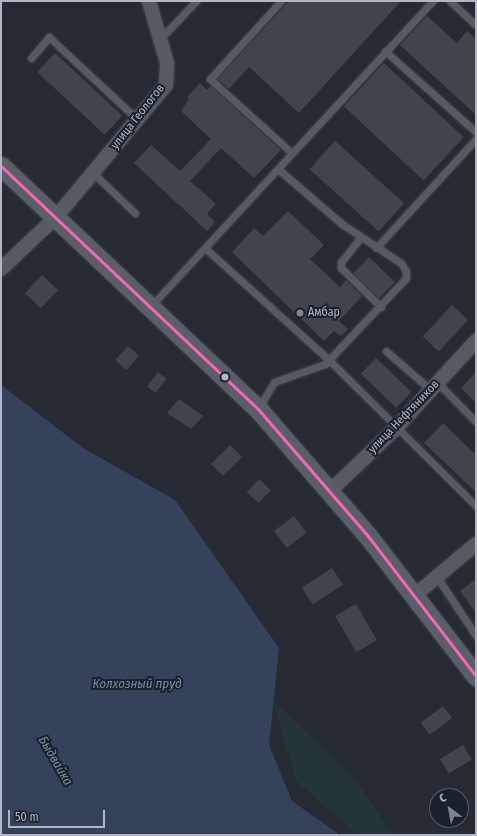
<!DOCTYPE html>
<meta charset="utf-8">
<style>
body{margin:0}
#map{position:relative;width:477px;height:836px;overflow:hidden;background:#262b33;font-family:"Fira Sans Condensed",sans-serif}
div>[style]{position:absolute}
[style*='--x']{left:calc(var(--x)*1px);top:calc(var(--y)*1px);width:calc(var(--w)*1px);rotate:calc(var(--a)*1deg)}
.green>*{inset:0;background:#243539}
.water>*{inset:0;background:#34425b}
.building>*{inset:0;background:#40454c;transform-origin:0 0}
.roads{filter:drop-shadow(0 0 1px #44474e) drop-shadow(0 0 1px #44474e)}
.service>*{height:7px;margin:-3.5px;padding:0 3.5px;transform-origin:3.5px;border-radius:3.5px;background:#565a61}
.minor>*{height:14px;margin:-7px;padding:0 7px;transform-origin:7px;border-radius:7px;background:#565a61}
.secondary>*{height:19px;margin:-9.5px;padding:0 9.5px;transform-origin:9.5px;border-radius:9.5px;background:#5a5e66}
.bus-1>*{height:3px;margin:-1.5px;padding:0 1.5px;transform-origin:1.5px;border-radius:1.5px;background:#fa66b7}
.dots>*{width:11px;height:11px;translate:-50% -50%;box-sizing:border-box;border:2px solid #1a212d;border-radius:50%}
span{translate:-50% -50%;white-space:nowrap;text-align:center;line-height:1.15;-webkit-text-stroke:4px #1a212d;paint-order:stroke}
.street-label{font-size:12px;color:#b0b6c5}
.poi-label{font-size:12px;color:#b0b6c5}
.left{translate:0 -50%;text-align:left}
.water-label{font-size:13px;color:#788cac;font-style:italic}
.frame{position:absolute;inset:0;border:2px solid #b0b6c5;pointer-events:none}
.north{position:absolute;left:429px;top:788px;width:40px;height:40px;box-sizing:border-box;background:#1a212d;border:1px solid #565d6a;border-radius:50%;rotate:328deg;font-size:11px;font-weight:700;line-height:16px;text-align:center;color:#b0b6c5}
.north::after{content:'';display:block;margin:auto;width:14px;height:18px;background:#808592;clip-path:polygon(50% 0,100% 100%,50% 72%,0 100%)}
.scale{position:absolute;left:8px;top:810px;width:97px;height:18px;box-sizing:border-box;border:2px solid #b0b6c5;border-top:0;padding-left:5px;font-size:12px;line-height:14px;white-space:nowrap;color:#b0b6c5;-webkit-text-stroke:3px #1a212d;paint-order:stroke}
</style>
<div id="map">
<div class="green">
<div style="clip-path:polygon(273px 700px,350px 773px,394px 835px,358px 835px,296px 781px)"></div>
</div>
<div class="water">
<div style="clip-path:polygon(1px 385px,83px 448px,175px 500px,279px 648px,269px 745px,292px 801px,340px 835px,1px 835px)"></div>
</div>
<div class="building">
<div style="clip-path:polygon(289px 1px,401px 1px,299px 113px,249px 67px,229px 89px,217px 79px)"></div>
<div style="clip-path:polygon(427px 16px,457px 43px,467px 31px,476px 39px,476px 115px,400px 45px)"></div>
<div style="left:55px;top:53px;width:92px;height:26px;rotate:43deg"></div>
<div style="left:384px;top:63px;width:109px;height:59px;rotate:43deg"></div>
<div style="clip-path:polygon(200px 83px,207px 90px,211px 86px,281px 150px,254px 178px,221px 148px,190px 181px,216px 204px,207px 214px,215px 222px,207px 231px,134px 163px,151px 145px,180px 171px,211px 139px,181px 111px,189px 99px,187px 97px)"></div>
<div style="left:335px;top:141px;width:93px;height:38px;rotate:42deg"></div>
<div style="clip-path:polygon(288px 211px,324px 245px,310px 259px,340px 287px,346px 280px,362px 296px,339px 321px,348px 329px,341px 336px,334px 331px,324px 341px,232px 252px,254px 228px,263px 236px)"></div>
<div style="left:369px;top:257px;width:36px;height:23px;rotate:44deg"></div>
<div style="left:42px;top:275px;width:22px;height:25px;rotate:43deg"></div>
<div style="left:452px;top:305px;width:22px;height:43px;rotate:43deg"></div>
<div style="left:128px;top:346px;width:15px;height:19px;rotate:42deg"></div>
<div style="left:376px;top:358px;width:49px;height:22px;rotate:44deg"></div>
<div style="left:158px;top:372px;width:11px;height:18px;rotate:38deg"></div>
<div style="clip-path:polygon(476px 372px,476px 403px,461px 388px)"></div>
<div style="clip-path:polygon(179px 399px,203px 416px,191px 429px,167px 413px)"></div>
<div style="clip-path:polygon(443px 423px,476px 455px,476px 492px,424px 443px)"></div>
<div style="left:230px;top:445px;width:17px;height:27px;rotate:45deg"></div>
<div style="left:259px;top:479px;width:16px;height:18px;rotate:43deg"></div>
<div style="left:294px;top:516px;width:21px;height:25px;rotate:53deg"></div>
<div style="left:332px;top:568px;width:20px;height:36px;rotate:57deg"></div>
<div style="clip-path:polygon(476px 579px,476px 613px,460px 591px)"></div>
<div style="left:356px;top:604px;width:42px;height:24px;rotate:60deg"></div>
<div style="left:443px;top:706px;width:15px;height:28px;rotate:53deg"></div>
<div style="left:463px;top:745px;width:17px;height:27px;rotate:59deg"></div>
</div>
<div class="roads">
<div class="service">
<div style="--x:281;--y:1;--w:105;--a:132.3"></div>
<div style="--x:210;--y:79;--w:110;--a:42.1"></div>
<div style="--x:450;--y:1;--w:35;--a:43"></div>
<div style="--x:162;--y:37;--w:50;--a:-46.6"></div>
<div style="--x:385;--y:51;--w:122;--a:41.7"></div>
<div style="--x:31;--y:58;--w:28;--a:-49"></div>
<div style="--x:49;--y:37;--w:122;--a:43"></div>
<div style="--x:93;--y:173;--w:58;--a:43.6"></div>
<div style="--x:360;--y:238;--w:31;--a:128"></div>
<div style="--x:341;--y:262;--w:6;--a:90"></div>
<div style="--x:341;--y:268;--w:56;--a:44.3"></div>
<div style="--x:205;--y:248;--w:167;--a:42.1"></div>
<div style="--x:329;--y:360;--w:207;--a:44.8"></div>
<div style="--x:376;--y:248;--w:148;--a:-47.5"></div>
<div style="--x:151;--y:306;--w:415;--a:-47.3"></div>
<div style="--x:386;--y:351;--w:60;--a:40.9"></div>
<div style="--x:438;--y:383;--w:54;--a:45.7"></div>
<div style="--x:258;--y:409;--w:31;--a:-59"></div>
<div style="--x:274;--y:382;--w:54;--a:-19.4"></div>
<div style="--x:325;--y:364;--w:118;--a:-46.7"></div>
<div style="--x:406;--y:278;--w:7;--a:-90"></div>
<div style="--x:406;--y:271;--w:9;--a:-122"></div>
<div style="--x:401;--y:263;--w:71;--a:-146.5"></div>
<div style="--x:342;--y:224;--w:84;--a:-139.3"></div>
<div style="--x:437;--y:577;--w:71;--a:56.5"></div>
</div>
<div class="minor">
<div style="--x:1;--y:269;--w:76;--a:-43.4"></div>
<div style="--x:56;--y:217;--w:172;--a:-50.2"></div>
<div style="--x:166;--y:85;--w:22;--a:-87"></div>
<div style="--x:167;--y:63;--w:65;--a:-106.2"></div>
<div style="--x:330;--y:491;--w:90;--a:-43.6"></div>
<div style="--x:395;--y:429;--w:120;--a:-47.4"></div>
<div style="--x:414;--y:596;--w:81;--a:-40"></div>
</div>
<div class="secondary">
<div style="--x:1;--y:166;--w:354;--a:43.4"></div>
<div style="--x:258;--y:409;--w:168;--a:49.1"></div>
<div style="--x:368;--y:536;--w:177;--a:52.4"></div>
</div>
</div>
<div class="bus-1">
<div style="--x:1;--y:166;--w:354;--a:43.4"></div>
<div style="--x:258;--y:409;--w:168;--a:49.1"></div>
<div style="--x:368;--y:536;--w:177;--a:52.4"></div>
</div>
<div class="dots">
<div style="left:300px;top:313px;background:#808592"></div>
<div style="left:225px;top:377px;background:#b0b6c5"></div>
</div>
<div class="street-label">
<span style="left:138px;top:117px;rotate:-52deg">улица Геологов</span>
<span style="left:404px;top:417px;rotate:-46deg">улица Нефтяников</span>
</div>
<div class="poi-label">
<span class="left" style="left:308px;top:313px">Амбар</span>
</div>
<div class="water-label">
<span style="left:137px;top:684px">Колхозный пруд</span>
<span style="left:55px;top:761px;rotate:60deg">Быдвайка</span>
</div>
<div class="frame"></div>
<div class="north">С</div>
<div class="scale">50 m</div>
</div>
